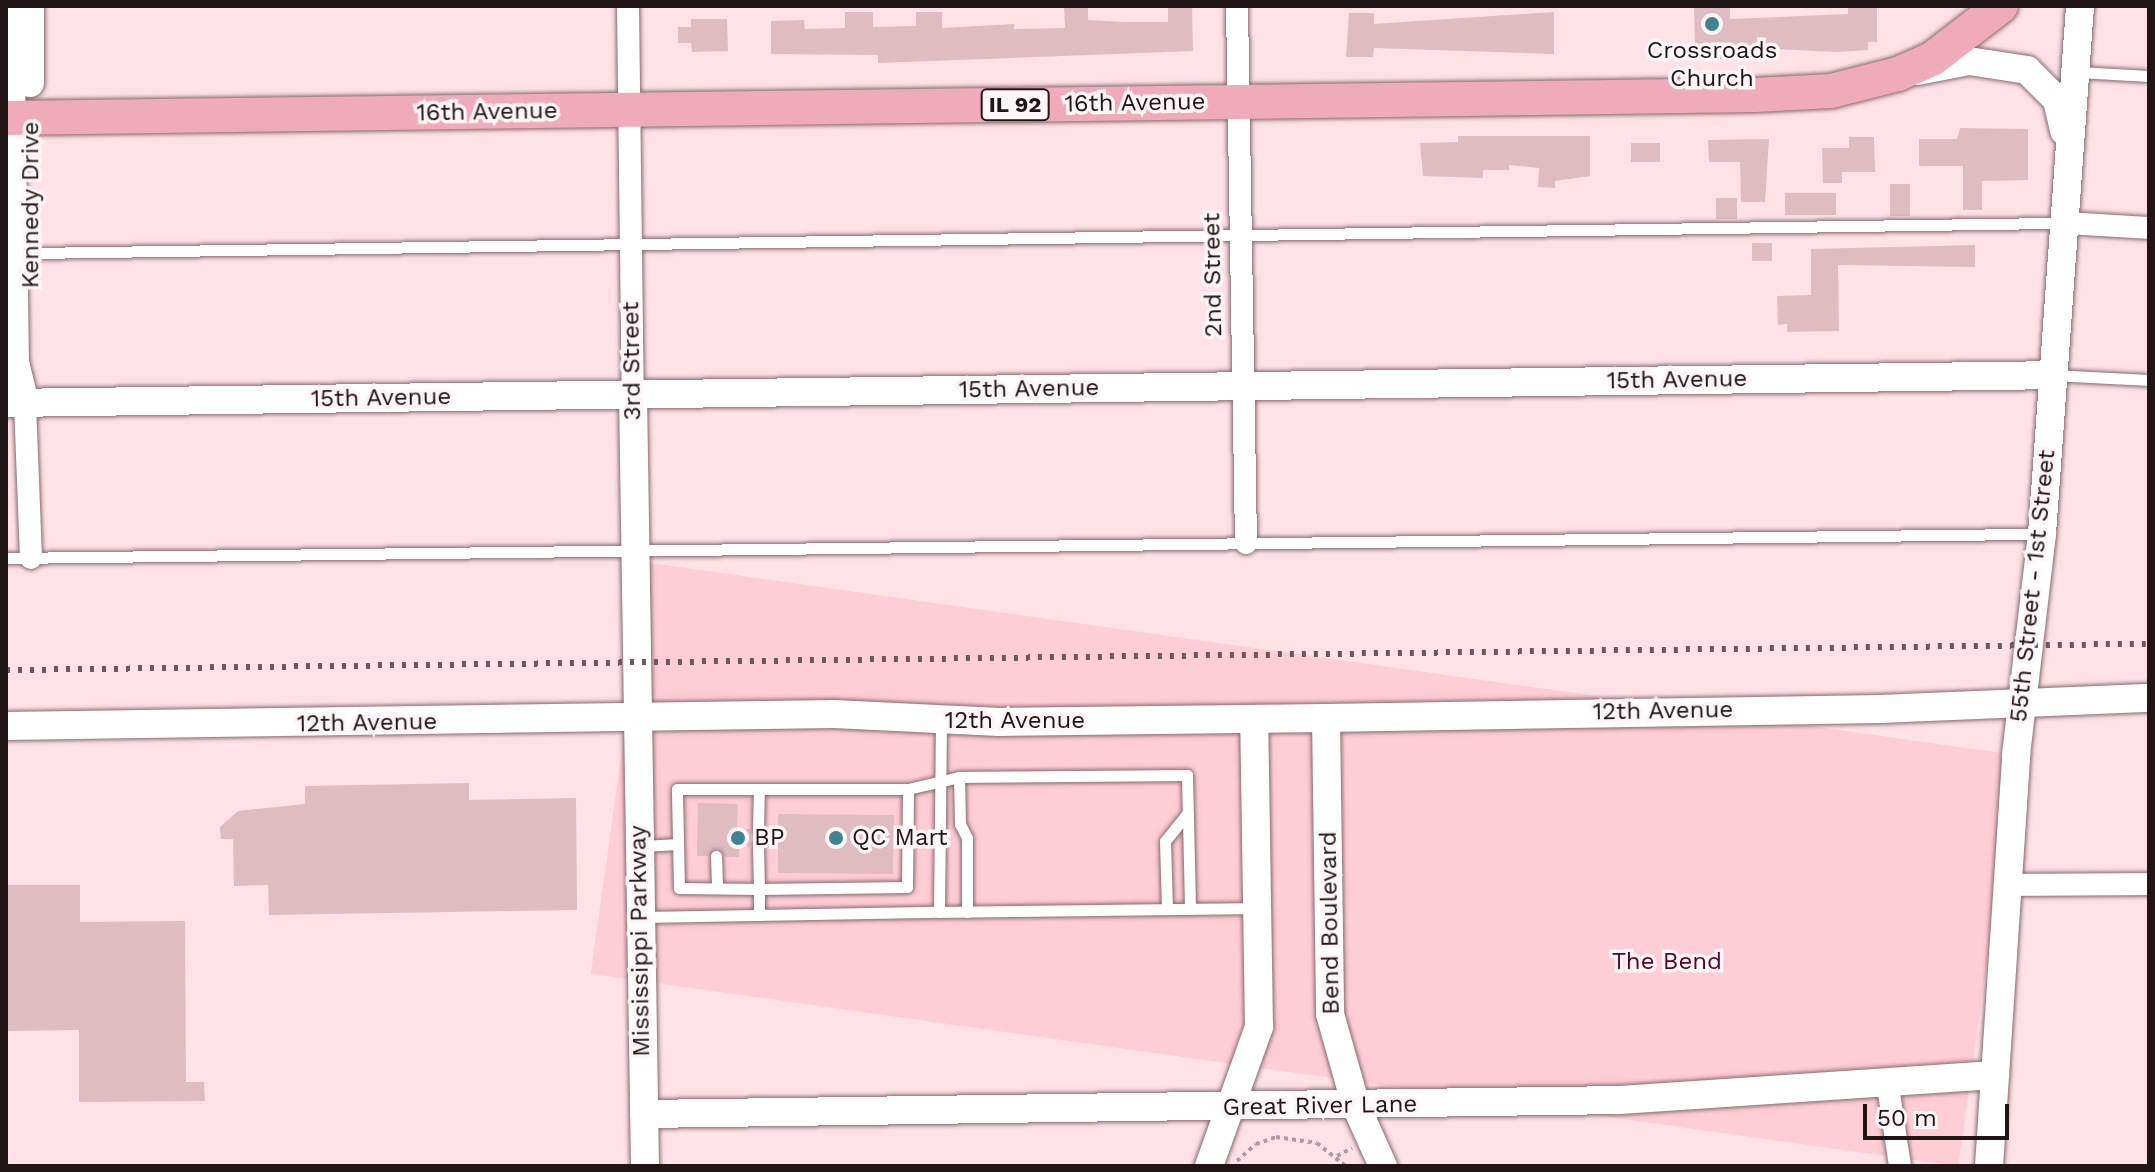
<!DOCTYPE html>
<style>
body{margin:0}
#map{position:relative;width:2155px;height:1172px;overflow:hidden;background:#fee2e7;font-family:"Work Sans",sans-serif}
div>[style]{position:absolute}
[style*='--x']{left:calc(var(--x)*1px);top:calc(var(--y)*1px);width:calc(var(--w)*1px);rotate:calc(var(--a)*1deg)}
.green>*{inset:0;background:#ffcdd6;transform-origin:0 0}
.building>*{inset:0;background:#debcc1;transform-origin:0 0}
.path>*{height:4px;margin-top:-2px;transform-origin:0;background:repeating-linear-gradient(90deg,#b19a9e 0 4px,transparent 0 8px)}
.roads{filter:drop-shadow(0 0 2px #87696e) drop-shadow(0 0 2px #87696e)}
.service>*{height:11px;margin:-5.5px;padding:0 5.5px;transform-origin:5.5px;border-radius:5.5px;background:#fff}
.minor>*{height:22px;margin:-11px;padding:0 11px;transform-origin:11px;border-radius:11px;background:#fff}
.tertiary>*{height:28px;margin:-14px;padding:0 14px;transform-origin:14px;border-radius:14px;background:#fff}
.primary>*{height:34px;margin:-17px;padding:0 17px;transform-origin:17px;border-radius:17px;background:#efaabb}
.rail>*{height:6px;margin-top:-3px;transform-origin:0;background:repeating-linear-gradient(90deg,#6a585b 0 4px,transparent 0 12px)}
.dots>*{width:22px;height:22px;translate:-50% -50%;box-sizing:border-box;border:4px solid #fdf5f7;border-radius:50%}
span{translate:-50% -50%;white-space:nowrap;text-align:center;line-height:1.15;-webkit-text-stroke:7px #fdf5f7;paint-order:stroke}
.shield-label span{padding:2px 6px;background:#fdf5f7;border:2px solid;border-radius:6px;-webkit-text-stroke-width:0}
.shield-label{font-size:22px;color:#201416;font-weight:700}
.poi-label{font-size:24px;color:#201416}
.left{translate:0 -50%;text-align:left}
.street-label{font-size:24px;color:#201416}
.park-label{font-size:24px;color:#5a0425}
.frame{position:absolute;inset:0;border:8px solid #201416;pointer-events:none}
.scale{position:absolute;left:1863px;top:1104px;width:146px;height:36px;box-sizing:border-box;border:4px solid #201416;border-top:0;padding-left:10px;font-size:24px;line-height:28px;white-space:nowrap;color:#201416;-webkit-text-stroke:6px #fdf5f7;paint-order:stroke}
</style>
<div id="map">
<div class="green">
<div style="left:2016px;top:755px;width:415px;height:1381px;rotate:98deg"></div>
</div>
<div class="building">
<div style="clip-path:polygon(1064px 6px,1088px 6px,1088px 20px,1124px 22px,1168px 22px,1168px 6px,1192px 6px,1193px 51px,878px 63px,878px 55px,771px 54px,771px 21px,804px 20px,805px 29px,845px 28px,845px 12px,873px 12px,873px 27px,916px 26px,916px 12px,942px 12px,942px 28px,1014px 24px,1014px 29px,1065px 28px)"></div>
<div style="clip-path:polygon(1694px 6px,1730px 6px,1730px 19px,1848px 14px,1848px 6px,1877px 6px,1877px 42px,1868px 42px,1868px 50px,1837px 52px,1731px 47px,1724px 49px,1724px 59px,1700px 60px,1700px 53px,1695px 53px)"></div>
<div style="clip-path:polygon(1554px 12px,1554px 54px,1374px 48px,1373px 57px,1346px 57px,1349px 13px,1374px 13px,1374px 24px)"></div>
<div style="clip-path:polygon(691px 19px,727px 19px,728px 51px,692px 52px,691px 43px,678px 43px,678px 27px,691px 27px)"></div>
<div style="clip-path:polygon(1960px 128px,2028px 129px,2028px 180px,1982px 181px,1982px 210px,1963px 210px,1963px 166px,1919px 166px,1919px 139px,1957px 139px)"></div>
<div style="clip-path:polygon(1458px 136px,1590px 136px,1590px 176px,1555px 181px,1555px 188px,1538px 187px,1539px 168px,1509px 165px,1509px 170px,1483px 170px,1483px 178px,1423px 176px,1420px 143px,1458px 142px)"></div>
<div style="clip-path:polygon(1849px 137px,1874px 137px,1875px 172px,1842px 172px,1842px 183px,1823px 183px,1822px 148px,1849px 148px)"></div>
<div style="clip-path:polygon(1769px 139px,1765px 202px,1741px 202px,1740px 162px,1709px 162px,1708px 140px)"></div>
<div style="left:1631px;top:143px;width:29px;height:19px"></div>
<div style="left:1890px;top:184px;width:20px;height:32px"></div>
<div style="left:1785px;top:193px;width:51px;height:22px"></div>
<div style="left:1737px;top:198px;width:21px;height:21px;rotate:90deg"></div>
<div style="left:1772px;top:243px;width:18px;height:20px;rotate:90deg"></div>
<div style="clip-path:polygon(1975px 245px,1975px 267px,1838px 265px,1839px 331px,1787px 332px,1787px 324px,1778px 325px,1777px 296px,1811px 295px,1811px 249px)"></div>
<div style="clip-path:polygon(469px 783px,469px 800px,576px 798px,577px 910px,269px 915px,268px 885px,234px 886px,233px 839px,221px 839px,220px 827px,238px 811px,305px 804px,305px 786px)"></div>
<div style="clip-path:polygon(698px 803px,738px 804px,737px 829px,750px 829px,757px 837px,766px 829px,778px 829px,778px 814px,894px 815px,893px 874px,778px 873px,778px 847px,767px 847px,759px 838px,750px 846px,739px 846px,739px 857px,725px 857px,717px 848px,708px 856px,697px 856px)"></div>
<div style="clip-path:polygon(6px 885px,80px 885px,80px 922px,185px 921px,186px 1082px,204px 1082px,205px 1101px,79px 1102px,79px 1030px,6px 1031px)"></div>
</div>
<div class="path">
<div style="--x:1337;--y:1156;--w:17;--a:-28"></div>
<div style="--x:1237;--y:1161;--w:25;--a:-42"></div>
<div style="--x:1256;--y:1144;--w:21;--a:-19"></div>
<div style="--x:1276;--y:1137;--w:41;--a:8.3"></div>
<div style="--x:1317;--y:1143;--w:36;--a:39"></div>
</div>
<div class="roads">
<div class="service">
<div style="--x:2078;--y:72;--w:71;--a:3.2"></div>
<div style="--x:31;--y:253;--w:2031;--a:-0.85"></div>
<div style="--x:2052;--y:375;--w:97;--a:3"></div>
<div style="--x:6;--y:558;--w:2035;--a:-0.68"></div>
<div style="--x:959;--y:777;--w:47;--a:88.8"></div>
<div style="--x:960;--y:824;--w:16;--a:63"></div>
<div style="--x:967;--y:838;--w:74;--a:90"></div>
<div style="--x:758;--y:829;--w:40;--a:-88.6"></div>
<div style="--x:642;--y:846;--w:36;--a:-3"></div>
<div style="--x:758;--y:846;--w:43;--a:88.7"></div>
<div style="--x:759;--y:889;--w:80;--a:-179.3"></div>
<div style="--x:679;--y:888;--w:99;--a:-91.2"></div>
<div style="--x:677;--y:789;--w:231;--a:0"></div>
<div style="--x:716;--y:856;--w:32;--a:88"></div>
<div style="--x:1167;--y:909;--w:68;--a:-91.7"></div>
<div style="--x:1165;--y:841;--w:36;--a:-51"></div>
<div style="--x:939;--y:912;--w:316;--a:-0.7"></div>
<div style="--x:759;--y:915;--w:26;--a:-90"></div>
<div style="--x:759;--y:889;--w:148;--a:-0.8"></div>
<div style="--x:907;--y:887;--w:98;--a:-89.4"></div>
<div style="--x:908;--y:789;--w:52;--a:-13.2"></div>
<div style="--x:959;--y:777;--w:228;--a:-0.5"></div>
<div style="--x:1187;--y:775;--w:134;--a:88.7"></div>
<div style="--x:643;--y:917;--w:296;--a:-1"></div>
<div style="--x:939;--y:912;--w:191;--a:-89.4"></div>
</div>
<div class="minor">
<div style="--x:628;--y:6;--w:388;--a:89.3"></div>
<div style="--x:1237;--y:6;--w:537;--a:89.04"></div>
<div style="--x:2065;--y:223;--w:84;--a:3.4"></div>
<div style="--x:25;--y:403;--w:155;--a:87.8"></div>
<div style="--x:2009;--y:885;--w:140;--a:-0.4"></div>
<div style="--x:1887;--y:1080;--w:87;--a:81.4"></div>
</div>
<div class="tertiary">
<div style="--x:10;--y:6;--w:356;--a:89.2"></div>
<div style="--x:15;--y:362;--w:42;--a:76.3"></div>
<div style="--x:1917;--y:71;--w:53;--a:-10.9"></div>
<div style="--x:1969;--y:61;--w:59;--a:8.8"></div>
<div style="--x:2027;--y:70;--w:42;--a:45"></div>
<div style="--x:2057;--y:100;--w:32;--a:77"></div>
<div style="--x:30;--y:83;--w:77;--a:-90"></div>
<div style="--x:633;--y:394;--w:772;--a:89.11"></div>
<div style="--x:6;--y:403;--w:2046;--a:-0.78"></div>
<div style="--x:1326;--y:718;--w:296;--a:89.2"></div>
<div style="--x:1330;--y:1014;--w:96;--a:74.2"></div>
<div style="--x:1356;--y:1106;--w:66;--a:65.8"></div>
<div style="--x:6;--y:726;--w:828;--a:-0.83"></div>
<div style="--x:834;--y:714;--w:165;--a:2.8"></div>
<div style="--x:999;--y:722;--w:327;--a:-0.7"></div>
<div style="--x:1326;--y:718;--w:556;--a:-0.93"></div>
<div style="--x:1882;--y:709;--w:267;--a:-2.4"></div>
<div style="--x:644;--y:1114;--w:975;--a:-0.82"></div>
<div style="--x:1619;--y:1100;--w:377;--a:-3.8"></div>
<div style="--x:1209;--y:1166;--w:148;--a:-70.2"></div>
<div style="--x:1259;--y:1027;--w:308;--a:-90.9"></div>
<div style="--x:1989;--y:1166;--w:412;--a:-86.2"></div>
<div style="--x:2016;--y:755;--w:223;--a:-83.3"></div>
<div style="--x:2042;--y:534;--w:529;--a:-85.88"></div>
</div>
<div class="primary">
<div style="--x:6;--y:118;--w:1749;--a:-0.75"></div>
<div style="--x:1755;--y:95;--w:76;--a:-3"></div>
<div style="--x:1831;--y:91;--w:69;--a:-14.2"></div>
<div style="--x:1898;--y:74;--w:37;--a:-24"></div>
<div style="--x:1932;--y:59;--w:87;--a:-37.5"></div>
</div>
</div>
<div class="rail">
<div style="--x:6;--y:670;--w:2143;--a:-0.7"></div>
</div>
<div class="dots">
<div style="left:1712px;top:24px;background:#3f8490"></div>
<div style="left:738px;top:838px;background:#3f8490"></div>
<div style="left:836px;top:838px;background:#3f8490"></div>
</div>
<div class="shield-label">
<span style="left:1015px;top:105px">IL 92</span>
</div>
<div class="poi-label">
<span style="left:1712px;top:65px">Crossroads<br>Church</span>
<span class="left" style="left:754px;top:838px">BP</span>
<span class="left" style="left:852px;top:838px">QC Mart</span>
</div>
<div class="street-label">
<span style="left:1135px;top:103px;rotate:-1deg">16th Avenue</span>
<span style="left:487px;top:112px;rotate:-1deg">16th Avenue</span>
<span style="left:31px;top:205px;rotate:-90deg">Kennedy Drive</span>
<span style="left:1213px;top:275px;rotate:-91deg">2nd Street</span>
<span style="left:632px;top:361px;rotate:-91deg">3rd Street</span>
<span style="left:1677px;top:380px;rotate:-1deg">15th Avenue</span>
<span style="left:1029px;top:389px;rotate:-1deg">15th Avenue</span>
<span style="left:381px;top:398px;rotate:-1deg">15th Avenue</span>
<span style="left:2033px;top:586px;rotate:-84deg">55th Street - 1st Street</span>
<span style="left:1663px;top:711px;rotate:-1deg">12th Avenue</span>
<span style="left:1015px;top:721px">12th Avenue</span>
<span style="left:367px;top:723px;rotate:-1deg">12th Avenue</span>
<span style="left:1330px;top:923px;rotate:-91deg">Bend Boulevard</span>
<span style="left:640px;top:941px;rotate:-91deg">Mississippi Parkway</span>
<span style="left:1320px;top:1106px;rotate:-1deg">Great River Lane</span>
</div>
<div class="park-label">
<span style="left:1667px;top:962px">The Bend</span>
</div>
<div class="frame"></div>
<div class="scale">50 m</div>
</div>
